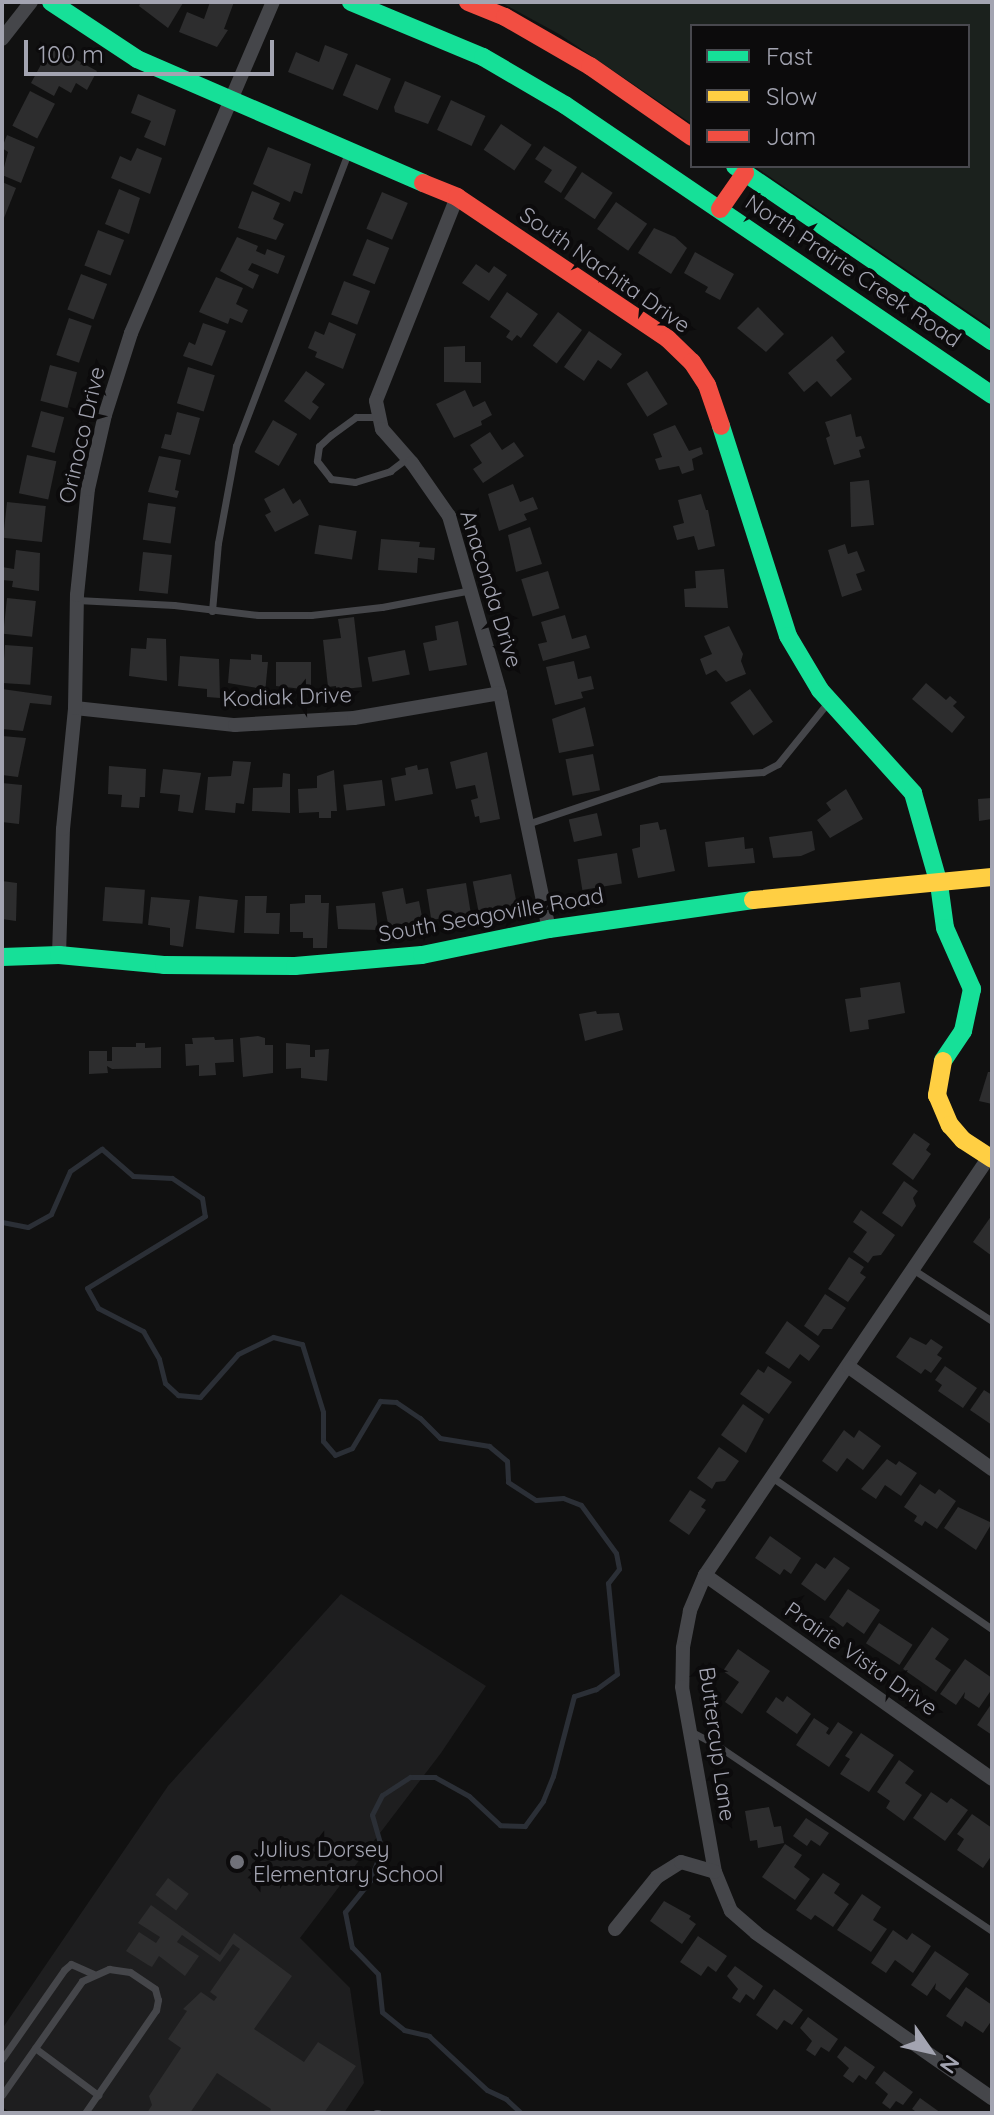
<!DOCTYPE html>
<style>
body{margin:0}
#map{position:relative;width:994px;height:2115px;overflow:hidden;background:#111;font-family:Quicksand,sans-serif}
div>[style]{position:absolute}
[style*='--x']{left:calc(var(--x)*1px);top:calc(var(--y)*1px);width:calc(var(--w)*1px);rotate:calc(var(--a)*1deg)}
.built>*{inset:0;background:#1e1e1f}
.green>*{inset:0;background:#1b211d}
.stream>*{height:5px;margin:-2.5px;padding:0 2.5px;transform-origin:2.5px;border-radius:2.5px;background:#2b2f36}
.building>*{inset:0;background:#2d2d2e;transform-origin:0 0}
.lane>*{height:7px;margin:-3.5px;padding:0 3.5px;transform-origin:3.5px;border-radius:3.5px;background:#45464a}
.street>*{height:14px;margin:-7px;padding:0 7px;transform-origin:7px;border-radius:7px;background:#45464a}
.fast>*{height:18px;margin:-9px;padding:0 9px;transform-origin:9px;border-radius:9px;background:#16e098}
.slow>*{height:18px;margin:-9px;padding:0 9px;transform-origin:9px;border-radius:9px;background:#ffcf43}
.jam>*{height:18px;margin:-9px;padding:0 9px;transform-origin:9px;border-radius:9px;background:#f24e42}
.dots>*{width:22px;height:22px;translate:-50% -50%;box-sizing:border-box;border:4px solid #0c0b0c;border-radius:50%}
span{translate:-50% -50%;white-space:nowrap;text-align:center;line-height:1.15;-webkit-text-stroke:8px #0c0b0c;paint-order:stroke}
.street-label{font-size:22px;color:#a3a4b1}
.poi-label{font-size:22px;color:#a3a4b1}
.left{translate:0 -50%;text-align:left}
.frame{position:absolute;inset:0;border:4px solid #a3a4b1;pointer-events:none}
.legend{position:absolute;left:690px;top:24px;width:280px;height:144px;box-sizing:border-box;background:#0c0b0c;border:2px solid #48484e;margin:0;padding:10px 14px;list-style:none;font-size:24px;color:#a3a4b1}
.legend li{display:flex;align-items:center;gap:16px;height:40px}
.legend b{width:40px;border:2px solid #48484e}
.north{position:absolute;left:890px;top:2011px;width:80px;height:80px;-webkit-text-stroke:6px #0c0b0c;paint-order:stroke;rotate:124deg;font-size:22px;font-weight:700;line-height:32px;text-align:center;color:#a3a4b1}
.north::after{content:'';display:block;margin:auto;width:28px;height:36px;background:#a3a4b1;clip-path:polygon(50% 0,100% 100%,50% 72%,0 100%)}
.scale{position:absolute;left:24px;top:40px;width:250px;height:36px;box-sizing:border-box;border:4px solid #a3a4b1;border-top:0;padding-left:10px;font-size:24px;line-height:28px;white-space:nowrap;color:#a3a4b1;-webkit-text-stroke:6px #0c0b0c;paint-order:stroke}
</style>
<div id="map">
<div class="built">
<div style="clip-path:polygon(341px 1594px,486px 1686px,441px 1753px,300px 1938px,350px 1988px,364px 2083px,344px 2113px,11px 2113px,2px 2107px,2px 2029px,168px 1786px)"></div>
</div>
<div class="green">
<div style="clip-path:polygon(500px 2px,992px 2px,992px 328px,754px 166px,968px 166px,968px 26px,692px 26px,692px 124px,559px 34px)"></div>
</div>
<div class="stream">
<div style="--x:2;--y:1222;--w:26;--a:11"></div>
<div style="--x:28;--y:1227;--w:26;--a:-29"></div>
<div style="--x:51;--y:1214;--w:47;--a:-66.2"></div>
<div style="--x:70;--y:1171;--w:39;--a:-35"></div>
<div style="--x:102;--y:1149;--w:41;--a:41.1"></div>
<div style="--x:133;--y:1176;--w:39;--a:3"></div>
<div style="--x:172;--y:1178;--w:36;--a:34"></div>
<div style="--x:202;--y:1198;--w:18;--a:81"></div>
<div style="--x:205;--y:1216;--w:138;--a:148.6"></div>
<div style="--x:87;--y:1288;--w:23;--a:61"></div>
<div style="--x:98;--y:1308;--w:51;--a:27.1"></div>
<div style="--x:143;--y:1331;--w:32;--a:60"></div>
<div style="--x:159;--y:1359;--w:25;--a:76"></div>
<div style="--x:165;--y:1383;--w:18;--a:43"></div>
<div style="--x:178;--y:1395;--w:22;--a:5"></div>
<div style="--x:200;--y:1397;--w:57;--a:-48.5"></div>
<div style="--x:238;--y:1354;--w:39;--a:-26"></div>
<div style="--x:273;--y:1337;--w:30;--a:14"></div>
<div style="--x:302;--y:1344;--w:71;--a:72.8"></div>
<div style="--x:323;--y:1412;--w:29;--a:90"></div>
<div style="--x:323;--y:1441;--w:18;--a:49"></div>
<div style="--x:335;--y:1455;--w:18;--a:-22"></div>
<div style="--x:352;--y:1448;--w:55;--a:-59.2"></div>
<div style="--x:380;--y:1401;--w:16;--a:4"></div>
<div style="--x:396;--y:1402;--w:29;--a:34"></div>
<div style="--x:420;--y:1418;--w:28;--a:45"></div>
<div style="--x:440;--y:1438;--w:50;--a:9.3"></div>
<div style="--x:489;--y:1446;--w:23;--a:40"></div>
<div style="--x:507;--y:1461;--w:21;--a:87"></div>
<div style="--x:508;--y:1482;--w:33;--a:33"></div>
<div style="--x:536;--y:1500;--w:27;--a:-4"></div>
<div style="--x:563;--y:1498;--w:19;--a:21"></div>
<div style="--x:581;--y:1505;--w:59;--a:53.9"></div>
<div style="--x:616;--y:1553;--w:16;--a:79"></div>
<div style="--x:619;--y:1569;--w:18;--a:128"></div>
<div style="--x:608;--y:1583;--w:91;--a:84.4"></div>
<div style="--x:617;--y:1674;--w:26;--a:144"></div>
<div style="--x:596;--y:1689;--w:23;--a:162"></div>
<div style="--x:574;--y:1696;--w:83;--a:104.7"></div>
<div style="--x:553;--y:1776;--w:27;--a:112"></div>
<div style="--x:543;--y:1801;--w:31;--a:126"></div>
<div style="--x:525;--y:1826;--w:25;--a:-178"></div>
<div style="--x:500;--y:1825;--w:42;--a:-136.9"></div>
<div style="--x:469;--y:1796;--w:39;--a:-151"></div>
<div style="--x:435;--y:1777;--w:25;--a:180"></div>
<div style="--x:410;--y:1777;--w:33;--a:147"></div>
<div style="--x:382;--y:1795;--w:22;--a:117"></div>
<div style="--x:372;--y:1815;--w:35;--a:74"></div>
<div style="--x:382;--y:1849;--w:34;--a:111"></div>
<div style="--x:370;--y:1881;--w:40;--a:129"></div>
<div style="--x:345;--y:1912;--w:36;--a:79"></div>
<div style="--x:352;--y:1947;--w:37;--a:46"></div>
<div style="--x:378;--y:1974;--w:38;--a:84"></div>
<div style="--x:382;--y:2012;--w:28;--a:39"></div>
<div style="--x:404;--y:2030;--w:26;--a:13"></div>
<div style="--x:429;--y:2036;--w:79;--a:43"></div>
<div style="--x:487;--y:2090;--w:21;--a:25"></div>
<div style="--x:506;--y:2099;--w:21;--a:43"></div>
</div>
<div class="building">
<div style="clip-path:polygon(141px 2px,181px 2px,183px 3px,168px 28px,139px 6px)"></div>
<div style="clip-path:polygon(210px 2px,234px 2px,224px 29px,228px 30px,217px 47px,179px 32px,187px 12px,204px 19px)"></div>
<div style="clip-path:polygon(325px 45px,348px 54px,333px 90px,288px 72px,296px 52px,319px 62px)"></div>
<div style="clip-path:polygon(51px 46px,97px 71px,87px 90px,76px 83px,71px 93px,59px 86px,54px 96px,31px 83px)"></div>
<div style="left:356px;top:64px;width:38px;height:34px;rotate:23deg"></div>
<div style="clip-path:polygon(405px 81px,441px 96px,428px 124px,395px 112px,394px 107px)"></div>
<div style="left:30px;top:91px;width:28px;height:39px;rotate:27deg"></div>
<div style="clip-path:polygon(138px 94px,176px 110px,165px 146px,144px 137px,151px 121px,131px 113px)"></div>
<div style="left:451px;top:100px;width:38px;height:33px;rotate:25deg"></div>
<div style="left:501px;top:124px;width:37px;height:31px;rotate:34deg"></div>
<div style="clip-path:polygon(7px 135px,35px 147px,21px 183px,2px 175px,8px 152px,2px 148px)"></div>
<div style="clip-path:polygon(544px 146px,577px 167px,561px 193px,544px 182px,552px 170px,535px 159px)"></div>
<div style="clip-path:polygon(268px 147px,311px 164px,302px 194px,294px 191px,290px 202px,253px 184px)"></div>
<div style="clip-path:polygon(137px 148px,162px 158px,150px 194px,111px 178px,120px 156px,131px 161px)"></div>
<div style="left:582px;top:172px;width:37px;height:32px;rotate:34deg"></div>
<div style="clip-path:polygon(2px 182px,16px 188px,2px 223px)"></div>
<div style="clip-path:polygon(119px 189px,140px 198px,129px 234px,105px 224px)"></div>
<div style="clip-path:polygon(252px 191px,280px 203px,273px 219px,284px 224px,276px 240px,238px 228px)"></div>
<div style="left:382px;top:192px;width:28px;height:40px;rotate:23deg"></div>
<div style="left:616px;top:202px;width:38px;height:33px;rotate:35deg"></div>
<div style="clip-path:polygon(654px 228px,675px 237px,687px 248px,671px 274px,638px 253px)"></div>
<div style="left:98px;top:230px;width:28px;height:38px;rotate:21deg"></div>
<div style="clip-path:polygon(237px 237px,258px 246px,256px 251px,265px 255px,267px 249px,285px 256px,278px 274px,252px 263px,248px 270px,259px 275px,253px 289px,220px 271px)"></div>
<div style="left:367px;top:239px;width:24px;height:39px;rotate:22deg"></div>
<div style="clip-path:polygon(695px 252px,734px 274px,720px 300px,705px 292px,708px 287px,684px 273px)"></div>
<div style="clip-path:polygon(476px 264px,489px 273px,494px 266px,507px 275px,489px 301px,462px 283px)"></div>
<div style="left:81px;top:274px;width:28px;height:38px;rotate:21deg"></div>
<div style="clip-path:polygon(216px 277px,243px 288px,236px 304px,248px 310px,242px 323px,230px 318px,228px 324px,199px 312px)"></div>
<div style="left:344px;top:281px;width:28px;height:36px;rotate:21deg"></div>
<div style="clip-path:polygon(507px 292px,538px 314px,521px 338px,517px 335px,512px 341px,506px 337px,510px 331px,490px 317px)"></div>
<div style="clip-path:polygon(758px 307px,784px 334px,766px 352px,737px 328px)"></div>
<div style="left:558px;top:312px;width:30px;height:42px;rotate:37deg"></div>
<div style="left:69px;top:318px;width:24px;height:39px;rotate:19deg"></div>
<div style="clip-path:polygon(329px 322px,356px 334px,343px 369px,315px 357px,317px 352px,308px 348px,315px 331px,324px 335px)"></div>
<div style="clip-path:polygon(203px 323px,226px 331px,212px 366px,183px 356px,189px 342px,195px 345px)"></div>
<div style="clip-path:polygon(589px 331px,622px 354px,611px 369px,598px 360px,584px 381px,564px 367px)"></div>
<div style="clip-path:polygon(832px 336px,845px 352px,836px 360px,852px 379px,831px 397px,817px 381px,804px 392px,788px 373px)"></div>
<div style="clip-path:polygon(465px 346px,465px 362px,481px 362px,481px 383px,444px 382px,444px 347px)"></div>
<div style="left:50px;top:365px;width:28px;height:37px;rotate:15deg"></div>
<div style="left:188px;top:367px;width:28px;height:38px;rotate:17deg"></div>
<div style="clip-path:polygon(306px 371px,325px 384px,312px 402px,319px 407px,310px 420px,284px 401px)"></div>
<div style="left:647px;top:371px;width:39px;height:24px;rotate:58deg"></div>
<div style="clip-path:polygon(465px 390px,473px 407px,485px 401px,492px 415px,481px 421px,482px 425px,454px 438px,436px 404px)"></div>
<div style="left:41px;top:411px;width:24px;height:37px;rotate:15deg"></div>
<div style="clip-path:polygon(177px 412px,200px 418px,190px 455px,161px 448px,165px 434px,171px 435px)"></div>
<div style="clip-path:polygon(851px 414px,856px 437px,861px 436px,865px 448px,859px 450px,861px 457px,834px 465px,826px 438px,830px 436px,825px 422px)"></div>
<div style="left:273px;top:420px;width:28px;height:37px;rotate:30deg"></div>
<div style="clip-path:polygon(675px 425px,689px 451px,701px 447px,703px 454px,692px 459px,694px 470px,682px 474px,679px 466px,659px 470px,655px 459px,662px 457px,653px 434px)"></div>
<div style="clip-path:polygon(490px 432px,502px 450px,514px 442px,524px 456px,483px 483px,473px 469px,482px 463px,470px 445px)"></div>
<div style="left:27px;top:455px;width:30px;height:39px;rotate:12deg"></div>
<div style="clip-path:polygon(159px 456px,181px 460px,175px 490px,179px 491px,177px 498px,148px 492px)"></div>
<div style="clip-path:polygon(869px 480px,874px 525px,851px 527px,850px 482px)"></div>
<div style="clip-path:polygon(513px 484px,520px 502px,533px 497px,538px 509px,524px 514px,527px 520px,499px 531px,488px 494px)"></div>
<div style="clip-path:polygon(284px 488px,293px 504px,300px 499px,309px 515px,275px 532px,265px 515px,271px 512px,264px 499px)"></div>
<div style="clip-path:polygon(701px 494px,706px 510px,708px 510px,715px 546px,698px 550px,694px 536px,677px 540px,673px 526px,684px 523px,678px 500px)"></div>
<div style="left:7px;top:502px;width:39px;height:36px;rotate:6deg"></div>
<div style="left:148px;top:503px;width:28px;height:37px;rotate:8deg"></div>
<div style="left:319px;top:525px;width:38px;height:29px;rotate:9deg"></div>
<div style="clip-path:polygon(530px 527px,542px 564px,516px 572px,508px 535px)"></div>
<div style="clip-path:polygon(381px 539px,420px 542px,419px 547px,435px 548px,434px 560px,418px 558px,417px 573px,378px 570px)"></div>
<div style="clip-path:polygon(845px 544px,848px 554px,857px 551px,865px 571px,856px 574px,862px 590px,842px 597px,828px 550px)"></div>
<div style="clip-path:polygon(16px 550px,40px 553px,39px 591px,12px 587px,13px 581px,2px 580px,2px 567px,14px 569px)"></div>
<div style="left:143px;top:552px;width:29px;height:39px;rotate:6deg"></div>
<div style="clip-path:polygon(724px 569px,728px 608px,685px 607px,684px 589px,696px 588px,695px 571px)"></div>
<div style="left:548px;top:571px;width:39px;height:28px;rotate:73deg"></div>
<div style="left:7px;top:598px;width:29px;height:36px;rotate:6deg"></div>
<div style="clip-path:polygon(565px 615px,572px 639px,586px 635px,590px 648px,543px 661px,538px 644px,547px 642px,541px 622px)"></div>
<div style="clip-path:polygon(354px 617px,362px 687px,336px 690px,336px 686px,328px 687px,323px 640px,341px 638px,338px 619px)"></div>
<div style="clip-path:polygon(458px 621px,467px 665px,429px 671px,423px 643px,437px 640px,435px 626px)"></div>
<div style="clip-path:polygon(729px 626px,743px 654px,741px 661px,746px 674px,726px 682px,716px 670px,706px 675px,700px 659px,712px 654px,704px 636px)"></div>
<div style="clip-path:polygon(147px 638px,166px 639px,167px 681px,129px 676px,131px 648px,146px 649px)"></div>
<div style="left:5px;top:645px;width:28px;height:38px;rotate:4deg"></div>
<div style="left:405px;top:650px;width:25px;height:38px;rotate:79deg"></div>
<div style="clip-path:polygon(251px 654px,262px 655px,262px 662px,268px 662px,264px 703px,256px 703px,257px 688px,228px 683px,230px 659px,251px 660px)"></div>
<div style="clip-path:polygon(180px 656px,219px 659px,220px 698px,207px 697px,207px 689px,178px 686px)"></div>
<div style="clip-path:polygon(574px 661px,578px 679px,591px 676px,594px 689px,581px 692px,583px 698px,555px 705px,546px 667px)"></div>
<div style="clip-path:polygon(276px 662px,311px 662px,311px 690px,276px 686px)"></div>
<div style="clip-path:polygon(926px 683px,946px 700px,950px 696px,957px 702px,953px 706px,965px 717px,952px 733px,912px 699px)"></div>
<div style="clip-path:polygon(2px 689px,52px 696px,51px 705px,30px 703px,23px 731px,2px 729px)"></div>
<div style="left:750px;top:689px;width:40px;height:24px;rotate:55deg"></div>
<div style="clip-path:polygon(585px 707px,594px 746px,559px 753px,552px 719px)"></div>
<div style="clip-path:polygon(2px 736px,26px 738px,18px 777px,2px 775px)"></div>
<div style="clip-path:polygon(487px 752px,500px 819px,480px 823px,479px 816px,475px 817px,471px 800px,478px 798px,475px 785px,456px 789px,450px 762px)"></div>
<div style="left:593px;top:754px;width:37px;height:28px;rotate:79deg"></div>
<div style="clip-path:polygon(233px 761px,251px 762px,244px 804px,236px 803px,235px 813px,205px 810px,208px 777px,231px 776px)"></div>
<div style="clip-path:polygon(417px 765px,418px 770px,428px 768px,433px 794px,395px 801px,391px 778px,406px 775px,405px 768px)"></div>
<div style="clip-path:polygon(109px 766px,146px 769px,145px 797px,140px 797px,139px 808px,121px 807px,122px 795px,108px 794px)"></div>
<div style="clip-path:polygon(163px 769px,201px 773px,193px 813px,178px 811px,180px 795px,160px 793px)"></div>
<div style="clip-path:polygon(334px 770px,337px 811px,331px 811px,331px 818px,319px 818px,319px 812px,299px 813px,298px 789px,317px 788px,317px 776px)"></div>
<div style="clip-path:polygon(283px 773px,290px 774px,290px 813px,252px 811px,253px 788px,282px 787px)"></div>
<div style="left:382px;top:780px;width:26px;height:39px;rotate:83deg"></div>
<div style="clip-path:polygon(2px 783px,22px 785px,19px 824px,2px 822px)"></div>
<div style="clip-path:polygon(846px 789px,863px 819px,830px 838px,817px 820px,831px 810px,826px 803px)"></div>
<div style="clip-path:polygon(992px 798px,992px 819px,979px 821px,978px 799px)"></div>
<div style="left:597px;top:813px;width:23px;height:29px;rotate:77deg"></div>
<div style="clip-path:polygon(658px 822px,660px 830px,666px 829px,675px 871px,638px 878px,632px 849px,640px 847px,640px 825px)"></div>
<div style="clip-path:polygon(812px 831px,815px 850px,801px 856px,773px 858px,769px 837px)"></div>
<div style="clip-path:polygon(744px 837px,745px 849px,753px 848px,755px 863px,708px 867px,705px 842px)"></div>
<div style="left:617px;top:853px;width:31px;height:40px;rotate:81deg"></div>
<div style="left:511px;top:874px;width:33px;height:39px;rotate:79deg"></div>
<div style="clip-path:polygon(2px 881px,17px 883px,16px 921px,2px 919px)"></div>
<div style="left:466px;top:883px;width:31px;height:40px;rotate:81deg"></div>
<div style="left:105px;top:887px;width:40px;height:34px;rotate:4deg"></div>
<div style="clip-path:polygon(403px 888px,406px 904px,419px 901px,423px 922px,389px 929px,382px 892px)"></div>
<div style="clip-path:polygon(305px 895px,321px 895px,321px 903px,329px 903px,327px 948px,313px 948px,313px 938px,303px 938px,303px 932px,290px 932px,290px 904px,305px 903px)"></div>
<div style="left:199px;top:896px;width:39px;height:33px;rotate:6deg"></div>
<div style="clip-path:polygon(245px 896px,267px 896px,266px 913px,280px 913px,279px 934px,244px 933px)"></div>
<div style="clip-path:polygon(151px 897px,190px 900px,183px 947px,170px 945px,170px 928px,148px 925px)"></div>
<div style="clip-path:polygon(375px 903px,378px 930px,338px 929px,336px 906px)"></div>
<div style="clip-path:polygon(900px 982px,905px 1013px,868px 1020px,869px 1029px,850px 1032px,845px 999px,861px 997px,860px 988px)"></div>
<div style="clip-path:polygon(596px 1011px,597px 1014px,619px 1013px,623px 1030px,585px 1041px,579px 1014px)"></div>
<div style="clip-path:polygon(258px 1036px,265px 1038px,265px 1045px,273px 1045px,273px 1073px,243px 1077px,240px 1038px)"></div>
<div style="clip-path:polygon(214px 1037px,215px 1040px,233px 1039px,234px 1062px,215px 1063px,216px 1075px,199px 1076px,199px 1065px,186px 1066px,185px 1044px,193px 1044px,192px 1038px)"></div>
<div style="clip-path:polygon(136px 1043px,145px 1043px,145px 1048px,161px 1047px,161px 1068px,112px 1069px,107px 1066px,108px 1073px,89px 1074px,89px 1051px,107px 1051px,107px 1061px,112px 1061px,112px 1047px,136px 1047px)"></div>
<div style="clip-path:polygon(286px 1043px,310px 1045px,310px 1057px,315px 1057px,315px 1050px,329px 1049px,327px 1081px,301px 1078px,301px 1068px,286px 1069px)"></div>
<div style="clip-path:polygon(988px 1072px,992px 1072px,992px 1104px,979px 1101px)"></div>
<div style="clip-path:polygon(914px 1133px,930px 1144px,926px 1150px,931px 1154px,913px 1180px,892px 1164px)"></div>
<div style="clip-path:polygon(904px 1181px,918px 1191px,913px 1198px,916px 1206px,902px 1227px,882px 1213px)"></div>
<div style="clip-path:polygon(861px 1210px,895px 1235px,881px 1255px,873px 1256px,868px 1263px,853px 1252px,867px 1232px,853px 1222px)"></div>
<div style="clip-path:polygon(992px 1215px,992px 1256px,973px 1242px)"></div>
<div style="clip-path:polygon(849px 1257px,864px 1267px,860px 1273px,866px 1277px,848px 1302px,828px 1289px)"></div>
<div style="clip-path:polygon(825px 1294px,846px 1308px,832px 1329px,823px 1329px,818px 1336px,804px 1326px)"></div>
<div style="clip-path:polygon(787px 1321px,820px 1346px,809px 1361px,800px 1354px,789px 1369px,765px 1353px)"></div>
<div style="clip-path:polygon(910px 1337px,926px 1345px,931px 1339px,943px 1347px,937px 1355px,942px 1358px,931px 1373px,925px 1369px,921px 1374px,896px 1357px)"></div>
<div style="clip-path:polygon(768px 1366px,792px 1382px,769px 1414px,740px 1394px,758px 1369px,764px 1373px)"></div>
<div style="clip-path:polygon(945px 1366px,977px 1388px,963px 1408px,938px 1391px,942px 1385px,935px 1380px)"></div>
<div style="clip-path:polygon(984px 1390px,992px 1395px,992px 1425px,970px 1410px)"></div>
<div style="clip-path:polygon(743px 1404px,764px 1419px,746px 1453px,721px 1435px)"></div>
<div style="clip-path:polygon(844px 1430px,854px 1438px,859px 1430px,881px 1446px,863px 1470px,847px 1458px,837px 1472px,822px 1461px)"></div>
<div style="clip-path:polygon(719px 1447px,739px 1461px,725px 1481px,716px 1482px,712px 1489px,697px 1478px)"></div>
<div style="clip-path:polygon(887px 1459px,896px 1465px,899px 1461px,917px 1473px,901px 1496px,885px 1485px,876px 1499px,861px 1489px)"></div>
<div style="clip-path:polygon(920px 1484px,935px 1494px,939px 1489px,956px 1501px,937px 1529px,925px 1521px,922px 1526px,914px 1521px,917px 1516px,904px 1507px)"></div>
<div style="clip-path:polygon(690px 1490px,706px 1500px,701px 1507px,706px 1510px,689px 1535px,669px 1521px)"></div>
<div style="clip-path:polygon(958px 1507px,992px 1523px,976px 1550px,944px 1528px)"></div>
<div style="clip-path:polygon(770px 1536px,801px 1558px,791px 1574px,784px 1569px,780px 1575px,755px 1558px)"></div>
<div style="clip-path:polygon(834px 1557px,850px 1568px,825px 1601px,801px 1584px,816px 1563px,825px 1569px)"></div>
<div style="clip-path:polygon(848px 1589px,880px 1610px,864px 1634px,847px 1622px,843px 1627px,829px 1617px)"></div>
<div style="left:879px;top:1623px;width:40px;height:24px;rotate:33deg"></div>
<div style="clip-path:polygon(932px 1627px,949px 1639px,935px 1659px,951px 1670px,936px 1692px,903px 1669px)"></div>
<div style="clip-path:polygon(738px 1649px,770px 1671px,742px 1714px,725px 1702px,739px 1682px,723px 1671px)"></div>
<div style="clip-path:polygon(965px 1659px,992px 1678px,992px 1689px,979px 1708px,964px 1698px,965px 1692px,956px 1705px,940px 1694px)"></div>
<div style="clip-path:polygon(787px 1696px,811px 1714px,797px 1734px,766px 1712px,776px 1697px,783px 1702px)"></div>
<div style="clip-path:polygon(992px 1703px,992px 1735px,977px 1725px)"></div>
<div style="clip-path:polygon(814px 1718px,829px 1728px,826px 1733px,829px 1735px,838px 1722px,853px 1732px,829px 1767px,796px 1745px)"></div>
<div style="clip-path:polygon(861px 1733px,894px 1755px,869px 1792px,840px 1774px,850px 1759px,845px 1756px)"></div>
<div style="clip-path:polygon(899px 1760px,914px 1771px,905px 1783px,922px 1795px,904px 1821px,886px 1808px,890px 1801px,877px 1792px)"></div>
<div style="clip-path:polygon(931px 1792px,947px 1803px,951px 1798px,968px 1810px,945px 1841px,913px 1818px)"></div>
<div style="clip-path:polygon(769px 1807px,774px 1827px,781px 1826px,784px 1843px,758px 1848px,757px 1840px,750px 1841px,745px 1811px)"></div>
<div style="clip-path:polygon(972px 1814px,992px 1828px,992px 1855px,983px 1868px,957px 1850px,964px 1839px,957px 1834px)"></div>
<div style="clip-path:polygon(806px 1818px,829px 1833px,820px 1846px,811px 1840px,807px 1846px,793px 1836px)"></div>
<div style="clip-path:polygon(785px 1844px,802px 1855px,794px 1867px,810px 1879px,795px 1900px,762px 1877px)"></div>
<div style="clip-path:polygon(823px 1873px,840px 1884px,834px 1893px,849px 1904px,833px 1927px,815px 1915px,811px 1920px,796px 1910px)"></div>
<div style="left:168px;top:1878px;width:26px;height:21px;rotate:37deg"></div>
<div style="clip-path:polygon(862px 1894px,881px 1907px,873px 1920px,887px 1929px,871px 1952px,837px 1930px)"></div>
<div style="clip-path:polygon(664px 1901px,691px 1916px,689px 1919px,696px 1924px,682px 1944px,650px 1921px)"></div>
<div style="clip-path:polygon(151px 1905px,220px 1955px,234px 1933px,292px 1976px,254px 2029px,304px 2062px,318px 2042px,356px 2066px,324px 2113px,269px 2113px,271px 2109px,217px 2073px,190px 2113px,147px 2113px,152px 2105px,149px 2096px,181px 2048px,168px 2039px,187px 2011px,183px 2009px,201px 1992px,214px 2001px,217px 1997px,210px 1992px,240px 1949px,233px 1944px,220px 1962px,182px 1935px,177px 1942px,199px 1956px,185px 1976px,159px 1956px,152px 1967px,148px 1965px,126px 1951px,139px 1932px,156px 1943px,160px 1937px,138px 1923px)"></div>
<div style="clip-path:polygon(893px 1930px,907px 1940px,912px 1933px,931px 1946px,913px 1973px,895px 1960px,886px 1973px,871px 1963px)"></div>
<div style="clip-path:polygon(698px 1936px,727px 1956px,716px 1972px,708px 1966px,701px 1976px,680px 1962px)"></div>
<div style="clip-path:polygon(935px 1951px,969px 1974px,950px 2000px,935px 1989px,936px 1983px,927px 1996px,911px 1985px)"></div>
<div style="clip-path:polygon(735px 1966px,763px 1986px,754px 2000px,746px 1994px,740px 2003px,732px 1998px,738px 1989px,727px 1976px)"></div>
<div style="clip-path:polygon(966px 1987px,992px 2005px,992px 2020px,983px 2033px,965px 2021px,962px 2027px,946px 2016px)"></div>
<div style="clip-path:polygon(774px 1989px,803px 2010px,792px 2025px,784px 2020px,777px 2030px,756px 2015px)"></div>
<div style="clip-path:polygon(808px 2017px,838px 2039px,829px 2052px,821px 2047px,815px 2056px,806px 2050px,812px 2041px,800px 2028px)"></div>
<div style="clip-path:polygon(845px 2046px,875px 2067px,866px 2080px,859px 2075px,853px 2083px,843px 2076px,849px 2068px,837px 2057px)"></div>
<div style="clip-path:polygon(884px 2071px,913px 2092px,903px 2105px,896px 2101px,890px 2109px,882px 2103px,888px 2094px,875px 2083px)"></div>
<div style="clip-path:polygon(920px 2098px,941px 2113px,918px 2113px,912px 2109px)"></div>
</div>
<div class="lane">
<div style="--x:380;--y:417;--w:24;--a:180"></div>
<div style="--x:356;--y:417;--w:31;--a:144"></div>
<div style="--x:331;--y:435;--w:16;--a:137"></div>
<div style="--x:319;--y:446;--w:15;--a:98"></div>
<div style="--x:317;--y:461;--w:23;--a:52"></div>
<div style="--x:331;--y:479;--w:24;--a:7"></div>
<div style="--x:355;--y:482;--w:37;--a:-17"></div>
<div style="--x:390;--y:471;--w:21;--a:-37"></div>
<div style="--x:77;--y:600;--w:97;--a:3"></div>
<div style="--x:174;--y:605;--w:85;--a:6.8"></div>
<div style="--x:258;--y:615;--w:53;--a:0"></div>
<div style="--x:311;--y:615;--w:71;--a:-6.4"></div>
<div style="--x:382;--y:607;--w:91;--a:-10.8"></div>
<div style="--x:212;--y:611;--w:68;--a:-85"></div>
<div style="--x:218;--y:543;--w:99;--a:-79.5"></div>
<div style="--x:236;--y:446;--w:314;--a:-69.1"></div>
<div style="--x:527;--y:824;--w:140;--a:-18.7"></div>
<div style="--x:660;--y:779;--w:103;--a:-3.9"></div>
<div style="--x:763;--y:772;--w:17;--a:-28"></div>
<div style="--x:778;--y:764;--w:81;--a:-51"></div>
<div style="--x:914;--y:1270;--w:93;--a:33.2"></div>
<div style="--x:773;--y:1478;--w:266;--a:34.6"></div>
<div style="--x:692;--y:1732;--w:26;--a:28"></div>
<div style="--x:715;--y:1744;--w:334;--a:34"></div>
<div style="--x:35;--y:2048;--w:79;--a:36.7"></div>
<div style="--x:2;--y:2059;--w:108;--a:-55.1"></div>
<div style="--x:64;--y:1970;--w:9;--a:-41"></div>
<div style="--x:71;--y:1964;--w:24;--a:24"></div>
<div style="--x:2;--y:2095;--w:139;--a:-54.9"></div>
<div style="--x:82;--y:1981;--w:30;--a:-24"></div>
<div style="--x:109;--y:1969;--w:21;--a:8"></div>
<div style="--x:130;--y:1972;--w:30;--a:34"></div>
<div style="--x:155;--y:1989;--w:11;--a:75"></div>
<div style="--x:158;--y:2000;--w:10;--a:101"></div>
<div style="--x:156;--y:2010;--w:125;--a:124.6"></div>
<div style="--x:376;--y:2113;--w:2;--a:0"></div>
</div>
<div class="street">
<div style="--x:2;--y:39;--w:47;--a:-51.9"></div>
<div style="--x:457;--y:197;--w:219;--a:111.7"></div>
<div style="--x:376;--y:401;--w:29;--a:78"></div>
<div style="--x:382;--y:429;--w:45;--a:48.6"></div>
<div style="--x:412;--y:463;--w:65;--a:55.1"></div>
<div style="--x:449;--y:516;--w:184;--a:73.9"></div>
<div style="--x:500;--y:693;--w:241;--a:78.3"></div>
<div style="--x:75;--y:708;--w:161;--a:6.1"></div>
<div style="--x:235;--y:725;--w:119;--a:-3.4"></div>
<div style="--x:354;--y:718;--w:148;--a:-9.7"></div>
<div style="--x:59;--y:955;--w:126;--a:-88.2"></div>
<div style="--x:63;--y:829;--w:122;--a:-84.3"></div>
<div style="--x:75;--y:708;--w:113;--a:-89"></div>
<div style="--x:77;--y:595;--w:107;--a:-84.1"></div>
<div style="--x:88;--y:489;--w:76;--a:-77.1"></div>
<div style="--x:105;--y:415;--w:86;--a:-72.4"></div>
<div style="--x:131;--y:333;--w:360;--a:-66.8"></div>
<div style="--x:989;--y:1157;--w:505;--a:124.19"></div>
<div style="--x:705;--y:1575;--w:39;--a:113"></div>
<div style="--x:690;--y:1611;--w:38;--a:101"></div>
<div style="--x:683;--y:1648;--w:39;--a:91"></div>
<div style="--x:682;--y:1687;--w:188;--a:79.9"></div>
<div style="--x:715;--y:1872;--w:42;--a:67.7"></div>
<div style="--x:731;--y:1911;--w:33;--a:41"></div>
<div style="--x:756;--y:1933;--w:288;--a:35"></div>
<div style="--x:849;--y:1367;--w:176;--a:35.5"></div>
<div style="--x:705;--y:1575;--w:352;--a:35.4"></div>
<div style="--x:615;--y:1929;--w:67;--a:-51.1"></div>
<div style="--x:657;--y:1877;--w:28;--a:-32"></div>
<div style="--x:681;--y:1862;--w:35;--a:16"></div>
</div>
<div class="fast">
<div style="--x:51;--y:2;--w:103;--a:33.5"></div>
<div style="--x:137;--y:59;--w:312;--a:23.4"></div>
<div style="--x:351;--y:2;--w:143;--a:22.6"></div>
<div style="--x:483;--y:57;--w:95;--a:30.3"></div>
<div style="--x:565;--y:105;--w:516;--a:34.18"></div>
<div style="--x:735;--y:166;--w:311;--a:34.3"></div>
<div style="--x:721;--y:426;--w:220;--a:72.3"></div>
<div style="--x:788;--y:636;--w:63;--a:59.3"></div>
<div style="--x:820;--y:690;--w:139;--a:47.9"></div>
<div style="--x:913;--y:793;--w:95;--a:74.1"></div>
<div style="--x:939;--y:884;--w:44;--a:82.2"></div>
<div style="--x:945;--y:928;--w:67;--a:66.1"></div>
<div style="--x:972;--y:989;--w:43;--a:102.1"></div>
<div style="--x:963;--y:1031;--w:36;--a:124"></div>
<div style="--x:2;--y:957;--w:57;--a:-2"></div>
<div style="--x:59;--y:955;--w:105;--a:5.4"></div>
<div style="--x:164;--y:965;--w:131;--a:0.4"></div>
<div style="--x:295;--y:966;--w:127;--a:-5"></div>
<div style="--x:422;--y:955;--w:130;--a:-11.6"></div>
<div style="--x:549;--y:929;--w:206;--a:-8.1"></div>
</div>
<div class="slow">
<div style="--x:753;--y:900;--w:240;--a:-5.5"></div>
<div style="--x:943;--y:1061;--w:35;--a:100"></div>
<div style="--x:937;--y:1095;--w:33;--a:67"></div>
<div style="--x:950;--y:1125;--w:20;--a:49"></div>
<div style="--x:963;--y:1140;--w:35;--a:33"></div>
</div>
<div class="jam">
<div style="--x:468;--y:2;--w:40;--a:22"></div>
<div style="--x:505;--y:17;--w:98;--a:30"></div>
<div style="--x:590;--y:66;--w:124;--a:34.8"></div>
<div style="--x:423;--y:183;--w:37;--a:22"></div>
<div style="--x:457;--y:197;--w:254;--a:33.9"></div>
<div style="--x:668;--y:339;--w:33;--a:44"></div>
<div style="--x:692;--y:362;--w:27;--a:57"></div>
<div style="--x:707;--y:385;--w:43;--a:71.1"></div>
<div style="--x:720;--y:209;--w:44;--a:-55.2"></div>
</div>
<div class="dots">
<div style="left:237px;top:1862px;background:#707179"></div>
</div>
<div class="street-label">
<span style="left:605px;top:270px;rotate:35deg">South Nachita Drive</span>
<span style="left:853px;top:271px;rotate:34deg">North Prairie Creek Road</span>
<span style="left:82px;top:435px;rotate:-77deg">Orinoco Drive</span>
<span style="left:491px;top:589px;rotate:73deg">Anaconda Drive</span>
<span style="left:287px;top:697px;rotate:-2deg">Kodiak Drive</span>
<span style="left:491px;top:915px;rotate:-10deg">South Seagoville Road</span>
<span style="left:861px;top:1659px;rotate:35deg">Prairie Vista Drive</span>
<span style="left:717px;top:1744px;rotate:82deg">Buttercup Lane</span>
</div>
<div class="poi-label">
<span class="left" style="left:253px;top:1862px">Julius Dorsey<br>Elementary School</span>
</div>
<div class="frame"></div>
<ul class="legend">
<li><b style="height:10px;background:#16e098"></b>Fast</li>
<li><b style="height:10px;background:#ffcf43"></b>Slow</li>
<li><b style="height:10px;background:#f24e42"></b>Jam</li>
</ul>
<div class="north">N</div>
<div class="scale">100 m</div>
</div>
